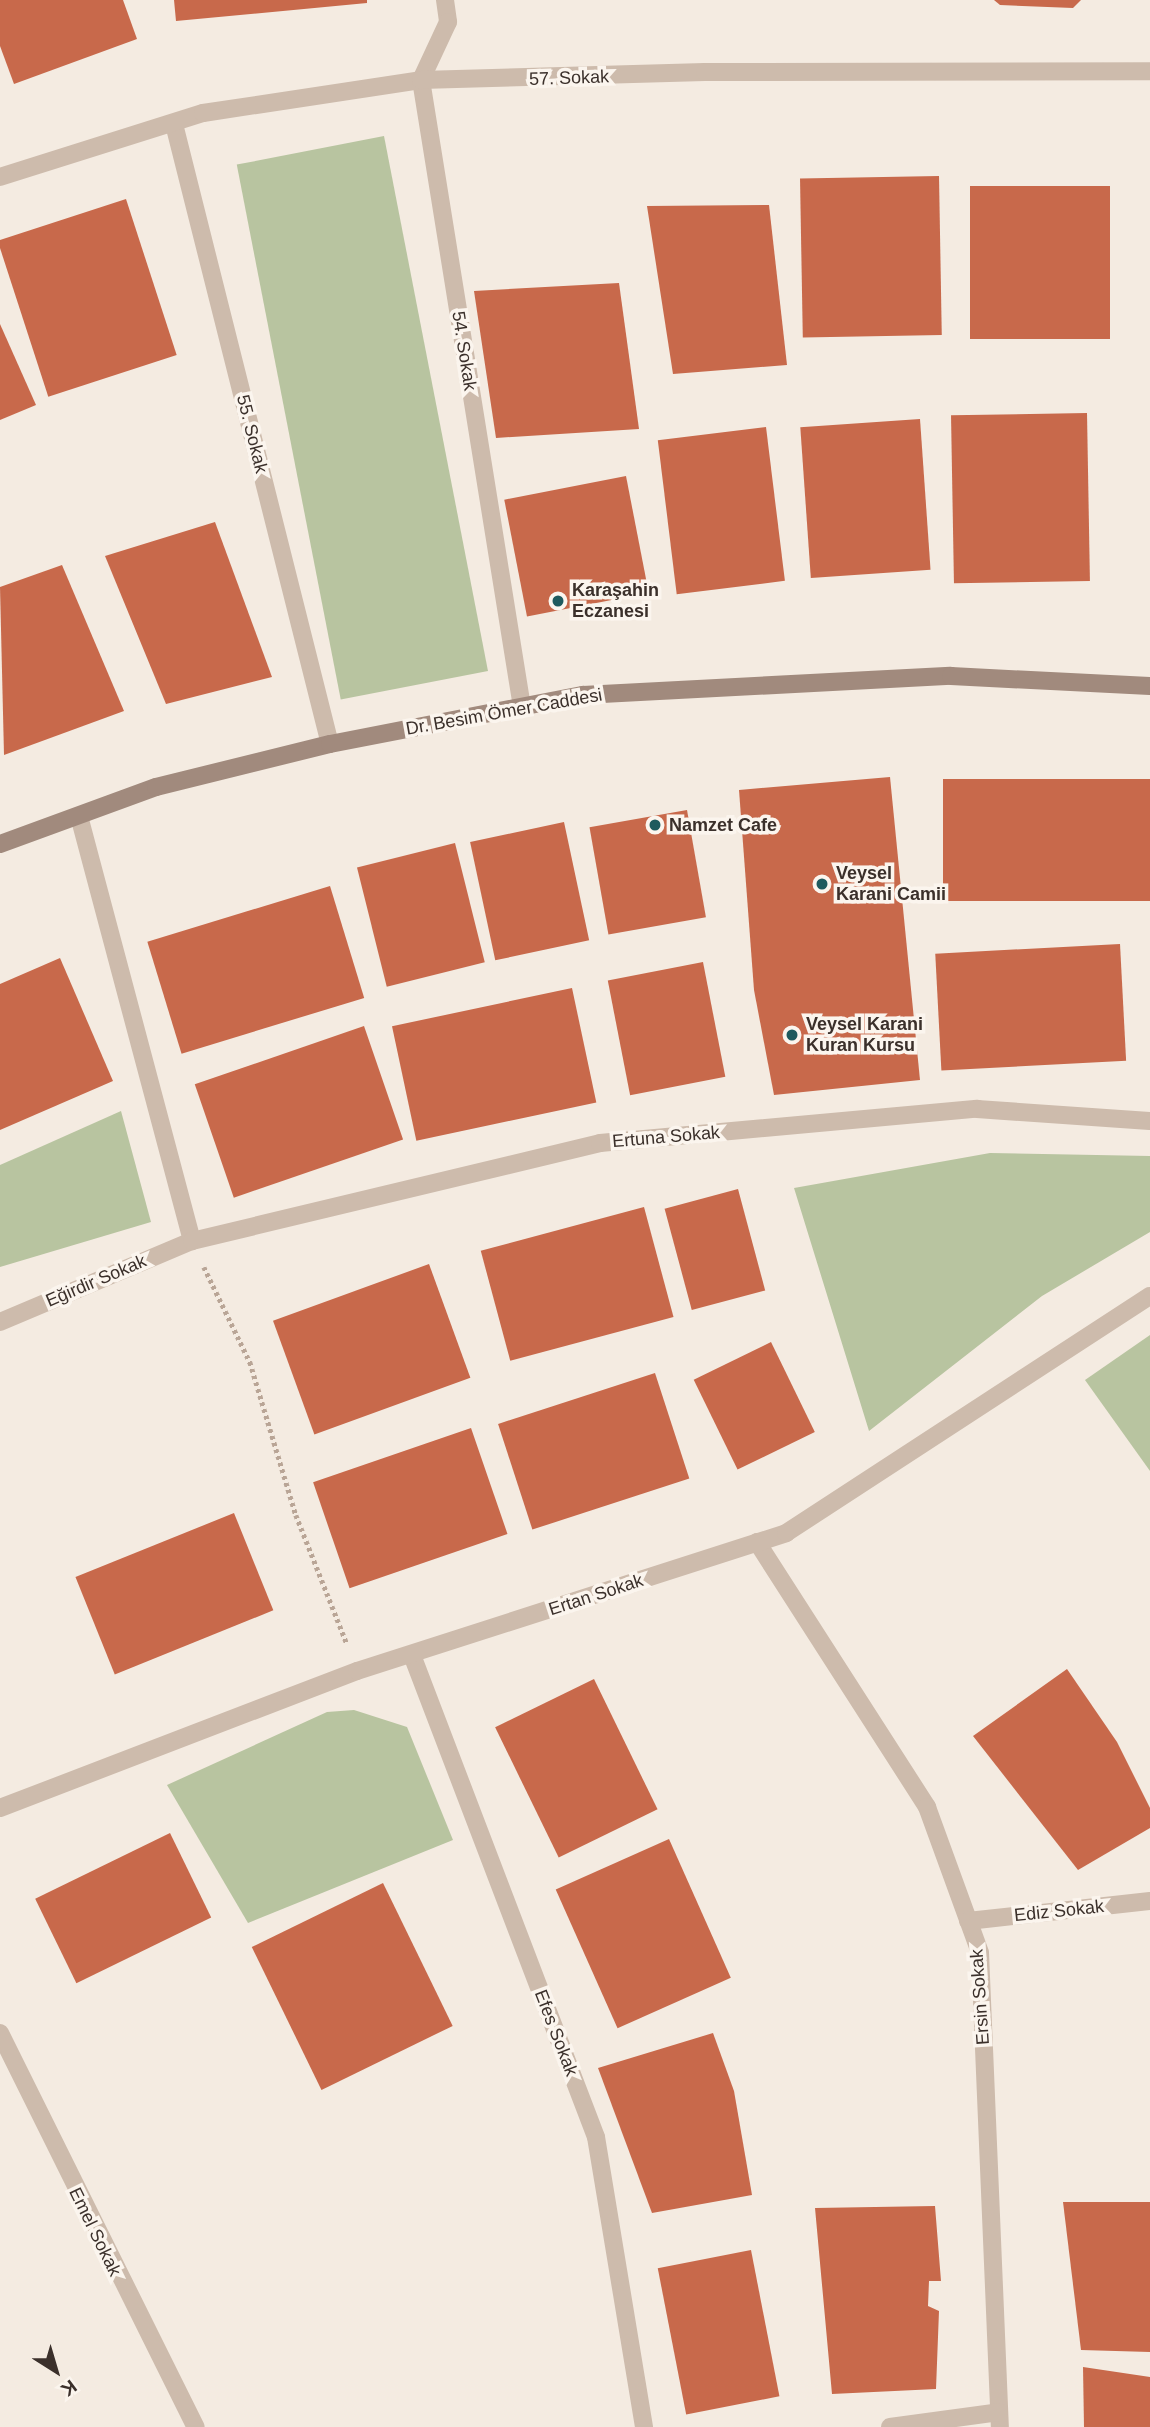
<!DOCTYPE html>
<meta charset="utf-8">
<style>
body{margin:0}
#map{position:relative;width:1150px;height:2427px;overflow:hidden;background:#f4ebe1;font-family:Helvetica,sans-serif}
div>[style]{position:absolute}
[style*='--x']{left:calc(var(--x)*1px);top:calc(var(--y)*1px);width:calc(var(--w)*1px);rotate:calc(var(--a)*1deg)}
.green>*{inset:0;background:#b8c4a0;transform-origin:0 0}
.building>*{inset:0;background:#c8694b;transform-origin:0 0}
.path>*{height:4.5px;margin-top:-2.25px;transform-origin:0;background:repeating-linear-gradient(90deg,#b9a596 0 3.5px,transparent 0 7px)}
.street>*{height:18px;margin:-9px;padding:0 9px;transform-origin:9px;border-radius:9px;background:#cdbbac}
.secondary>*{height:18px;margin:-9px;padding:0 9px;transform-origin:9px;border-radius:9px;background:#a18a7d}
.dots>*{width:19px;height:19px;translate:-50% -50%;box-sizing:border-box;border:4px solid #fbf5ee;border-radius:50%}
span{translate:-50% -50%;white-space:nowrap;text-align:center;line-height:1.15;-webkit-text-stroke:7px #fbf5ee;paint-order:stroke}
.street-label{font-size:18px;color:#3b302b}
.poi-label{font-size:18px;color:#3b302b;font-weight:700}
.left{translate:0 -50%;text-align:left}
.north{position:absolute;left:21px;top:2336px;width:70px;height:70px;-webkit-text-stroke:5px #fbf5ee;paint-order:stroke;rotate:143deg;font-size:19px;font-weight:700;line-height:28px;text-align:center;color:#3b302b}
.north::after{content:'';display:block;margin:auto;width:24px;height:32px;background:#3b302b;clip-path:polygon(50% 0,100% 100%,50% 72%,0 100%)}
</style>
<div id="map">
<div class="green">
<div style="left:384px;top:136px;width:545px;height:150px;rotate:79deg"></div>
<div style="clip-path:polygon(121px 1111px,151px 1222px,0 1267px,0 1165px)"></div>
<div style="clip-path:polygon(990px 1153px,1150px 1156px,1150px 1232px,1042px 1296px,869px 1431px,794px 1188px)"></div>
<div style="clip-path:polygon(1150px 1335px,1150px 1471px,1085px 1380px)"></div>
<div style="clip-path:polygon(354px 1710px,407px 1727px,453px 1840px,248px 1923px,167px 1785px,327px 1712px)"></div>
</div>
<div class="building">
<div style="clip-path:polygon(0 0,123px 0,137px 39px,14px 84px,0 46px)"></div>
<div style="clip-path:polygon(174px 0,367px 0,367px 3px,176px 21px)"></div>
<div style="clip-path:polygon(994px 0,1081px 0,1073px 8px,1000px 5px)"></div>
<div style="left:939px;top:176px;width:159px;height:139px;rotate:89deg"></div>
<div style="left:970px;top:186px;width:140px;height:153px"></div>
<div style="left:126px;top:199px;width:164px;height:135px;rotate:72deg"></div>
<div style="clip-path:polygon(769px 205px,787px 365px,673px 374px,647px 206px)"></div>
<div style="clip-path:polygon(619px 283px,639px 429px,496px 438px,474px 291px)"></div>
<div style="clip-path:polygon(0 324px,36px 405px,0 420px)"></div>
<div style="left:1087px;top:413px;width:168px;height:136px;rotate:89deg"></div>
<div style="left:920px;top:419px;width:151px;height:120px;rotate:86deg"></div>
<div style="left:766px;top:427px;width:155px;height:109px;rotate:83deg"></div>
<div style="left:626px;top:476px;width:119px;height:124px;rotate:79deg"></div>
<div style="clip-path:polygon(215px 522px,272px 677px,166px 704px,105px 556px)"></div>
<div style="clip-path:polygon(62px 565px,124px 711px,4px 755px,0 587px)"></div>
<div style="clip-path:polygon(890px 777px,920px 1080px,774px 1095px,754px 990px,739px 790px)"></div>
<div style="left:1150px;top:779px;width:122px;height:207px;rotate:90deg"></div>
<div style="left:687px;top:810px;width:109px;height:99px;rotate:80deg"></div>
<div style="left:564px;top:822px;width:121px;height:96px;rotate:78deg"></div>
<div style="left:455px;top:843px;width:123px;height:101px;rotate:76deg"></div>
<div style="left:330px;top:886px;width:117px;height:191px;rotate:73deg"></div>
<div style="left:1120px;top:944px;width:117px;height:185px;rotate:87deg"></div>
<div style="clip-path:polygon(60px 958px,113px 1081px,0 1130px,0 984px)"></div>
<div style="left:703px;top:962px;width:117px;height:97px;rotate:79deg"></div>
<div style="left:572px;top:988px;width:117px;height:184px;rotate:78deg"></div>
<div style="left:364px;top:1026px;width:120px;height:179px;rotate:71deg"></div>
<div style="left:738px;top:1189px;width:105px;height:76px;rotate:75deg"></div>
<div style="left:644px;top:1207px;width:114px;height:169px;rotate:75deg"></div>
<div style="left:429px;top:1264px;width:121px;height:166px;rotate:70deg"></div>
<div style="left:771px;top:1342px;width:100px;height:86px;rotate:64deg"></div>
<div style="left:655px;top:1373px;width:111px;height:165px;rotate:72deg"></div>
<div style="left:471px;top:1428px;width:112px;height:167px;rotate:71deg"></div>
<div style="left:234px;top:1513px;width:105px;height:171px;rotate:68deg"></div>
<div style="clip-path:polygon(1067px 1669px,1117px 1742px,1150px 1808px,1150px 1828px,1078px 1870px,973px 1736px)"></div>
<div style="left:594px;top:1679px;width:145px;height:110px;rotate:64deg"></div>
<div style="left:170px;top:1833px;width:94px;height:150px;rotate:64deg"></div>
<div style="left:669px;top:1839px;width:152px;height:124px;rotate:66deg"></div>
<div style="left:383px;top:1883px;width:159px;height:146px;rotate:64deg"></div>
<div style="clip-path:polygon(713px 2033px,734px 2091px,752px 2195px,652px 2213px,598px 2068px)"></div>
<div style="clip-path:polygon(1063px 2202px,1150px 2202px,1150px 2352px,1081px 2350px)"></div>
<div style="clip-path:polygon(935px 2206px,941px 2281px,929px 2281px,928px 2306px,939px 2311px,936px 2389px,832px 2394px,815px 2208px)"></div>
<div style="left:751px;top:2250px;width:149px;height:95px;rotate:79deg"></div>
<div style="clip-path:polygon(1083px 2367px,1150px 2377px,1150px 2427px,1084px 2427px)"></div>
</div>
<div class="path">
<div style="--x:204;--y:1267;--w:106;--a:64.2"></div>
<div style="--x:250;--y:1362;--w:160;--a:73.3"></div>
<div style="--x:296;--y:1515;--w:139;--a:68.4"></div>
</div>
<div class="street">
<div style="--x:445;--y:0;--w:22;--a:82"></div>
<div style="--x:448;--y:22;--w:64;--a:115"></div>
<div style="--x:421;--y:80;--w:635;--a:80.85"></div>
<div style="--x:174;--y:124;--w:639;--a:75.88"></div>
<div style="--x:0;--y:177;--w:213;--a:-17.5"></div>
<div style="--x:203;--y:113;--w:220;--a:-8.6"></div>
<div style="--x:421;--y:80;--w:284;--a:-1.6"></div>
<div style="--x:705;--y:72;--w:445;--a:-0.1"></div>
<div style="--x:79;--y:816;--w:440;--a:75.1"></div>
<div style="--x:0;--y:1322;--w:208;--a:-22.9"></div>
<div style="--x:192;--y:1241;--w:420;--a:-13.5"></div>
<div style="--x:600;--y:1143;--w:379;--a:-5.2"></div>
<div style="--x:977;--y:1109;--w:173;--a:4"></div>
<div style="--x:757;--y:1542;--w:315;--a:57.3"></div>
<div style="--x:927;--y:1807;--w:155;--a:70"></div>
<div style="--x:980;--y:1953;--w:474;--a:87.6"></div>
<div style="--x:412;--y:1655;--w:516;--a:69.11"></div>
<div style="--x:596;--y:2137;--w:294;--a:80.6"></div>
<div style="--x:0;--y:1808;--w:382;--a:-21"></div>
<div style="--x:357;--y:1671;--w:451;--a:-17.8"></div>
<div style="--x:786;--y:1533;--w:434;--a:-33.1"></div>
<div style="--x:968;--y:1921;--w:183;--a:-6.3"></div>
<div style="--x:0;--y:2033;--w:440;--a:63.6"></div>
<div style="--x:890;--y:2427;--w:110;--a:-7.8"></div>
</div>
<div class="secondary">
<div style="--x:0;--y:844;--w:166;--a:-20.1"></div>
<div style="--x:156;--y:787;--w:179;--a:-13.9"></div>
<div style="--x:330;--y:744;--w:258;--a:-11"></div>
<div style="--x:583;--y:695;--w:368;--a:-3"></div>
<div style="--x:951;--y:676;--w:199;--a:2.9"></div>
</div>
<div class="dots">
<div style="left:558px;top:601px;background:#1f5a5e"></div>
<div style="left:655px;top:825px;background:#1f5a5e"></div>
<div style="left:822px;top:884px;background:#1f5a5e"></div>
<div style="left:792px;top:1035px;background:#1f5a5e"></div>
</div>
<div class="street-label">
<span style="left:569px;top:78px;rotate:-2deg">57. Sokak</span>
<span style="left:464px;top:351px;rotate:81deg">54. Sokak</span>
<span style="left:252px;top:434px;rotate:76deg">55. Sokak</span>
<span style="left:504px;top:712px;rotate:-10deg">Dr. Besim Ömer Caddesi</span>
<span style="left:666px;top:1137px;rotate:-5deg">Ertuna Sokak</span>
<span style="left:96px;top:1281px;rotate:-23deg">Eğirdir Sokak</span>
<span style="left:596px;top:1595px;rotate:-18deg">Ertan Sokak</span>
<span style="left:1059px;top:1911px;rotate:-6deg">Ediz Sokak</span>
<span style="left:980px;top:1997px;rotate:-94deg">Ersin Sokak</span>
<span style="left:556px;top:2033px;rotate:69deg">Efes Sokak</span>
<span style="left:95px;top:2232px;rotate:64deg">Emel Sokak</span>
</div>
<div class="poi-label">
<span class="left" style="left:572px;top:601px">Karaşahin<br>Eczanesi</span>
<span class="left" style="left:669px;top:825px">Namzet Cafe</span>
<span class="left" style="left:836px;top:884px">Veysel<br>Karani Camii</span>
<span class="left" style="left:806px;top:1035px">Veysel Karani<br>Kuran Kursu</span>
</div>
<div class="north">K</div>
</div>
